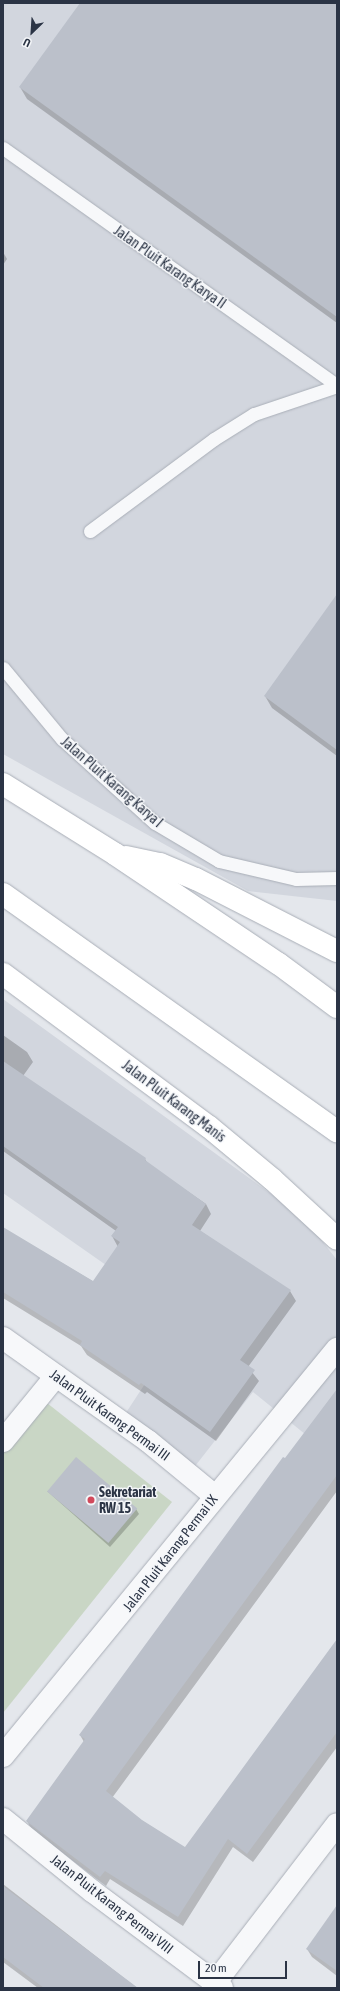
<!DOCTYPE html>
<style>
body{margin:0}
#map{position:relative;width:340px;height:1991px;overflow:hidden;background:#e4e7ec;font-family:"Asap Condensed",sans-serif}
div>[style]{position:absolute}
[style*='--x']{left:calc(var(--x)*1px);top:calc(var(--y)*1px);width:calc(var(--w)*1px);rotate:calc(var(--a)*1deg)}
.built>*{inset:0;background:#d2d6de}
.green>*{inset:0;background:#c9d6c5}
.shadow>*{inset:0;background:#0003}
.building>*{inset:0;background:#bbc0ca;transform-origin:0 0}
.roads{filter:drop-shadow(0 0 1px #a9aeb7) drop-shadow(0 0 1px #a9aeb7)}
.lane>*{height:13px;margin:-6.5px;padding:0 6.5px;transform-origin:6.5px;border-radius:6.5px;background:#f7f8fa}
.street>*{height:22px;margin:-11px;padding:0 11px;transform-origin:11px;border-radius:11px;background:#f7f8fa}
.secondary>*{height:22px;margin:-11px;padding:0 11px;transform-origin:11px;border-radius:11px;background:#fff}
.highway>*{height:22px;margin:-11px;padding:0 11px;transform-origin:11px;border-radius:11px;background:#fff}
.dots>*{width:11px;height:11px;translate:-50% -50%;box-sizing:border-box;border:2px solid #f4f6f9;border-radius:50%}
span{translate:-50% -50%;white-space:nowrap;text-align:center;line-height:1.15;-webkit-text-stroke:3px #f4f6f9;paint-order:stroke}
.street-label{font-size:14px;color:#2b3445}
.poi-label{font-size:14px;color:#2b3445;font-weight:700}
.left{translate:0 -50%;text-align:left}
.frame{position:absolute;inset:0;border:4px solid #2b3445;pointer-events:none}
.north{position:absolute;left:12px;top:12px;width:40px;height:40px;-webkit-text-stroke:3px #f4f6f9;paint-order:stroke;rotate:205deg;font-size:11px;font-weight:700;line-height:16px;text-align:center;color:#2b3445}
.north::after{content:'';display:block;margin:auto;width:14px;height:18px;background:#2b3445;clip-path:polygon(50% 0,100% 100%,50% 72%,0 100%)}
.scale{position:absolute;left:198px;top:1961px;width:89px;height:18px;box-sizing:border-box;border:2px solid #2b3445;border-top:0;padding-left:5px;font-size:12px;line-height:14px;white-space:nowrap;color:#2b3445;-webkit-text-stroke:3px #f4f6f9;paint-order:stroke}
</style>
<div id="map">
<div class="built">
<div style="clip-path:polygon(3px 3px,337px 3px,337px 901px,248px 891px,3px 754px)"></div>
<div style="clip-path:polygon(3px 999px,304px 1218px,337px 1260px,337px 1460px,253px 1392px,185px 1479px,118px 1425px,186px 1321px,3px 1193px)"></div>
</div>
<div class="green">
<div style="clip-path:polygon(42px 1399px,172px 1502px,3px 1713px,3px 1448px)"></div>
</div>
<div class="shadow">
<div style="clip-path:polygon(81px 3px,337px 3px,337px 323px,27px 99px,20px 87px)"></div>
<div style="clip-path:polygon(3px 252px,7px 259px,3px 265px)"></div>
<div style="clip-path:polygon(337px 596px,337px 756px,272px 708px,265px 696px)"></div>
<div style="clip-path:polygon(3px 1035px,27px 1052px,33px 1062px,23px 1076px,145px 1159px,148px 1164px,206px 1204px,211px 1214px,200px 1231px,290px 1291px,296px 1301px,248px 1367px,259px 1381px,216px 1441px,147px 1392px,145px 1394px,87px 1355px,81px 1346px,3px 1298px,3px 1228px,94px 1282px,118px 1247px,112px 1236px,116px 1231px,3px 1151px)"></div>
<div style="clip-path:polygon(337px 1390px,337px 1491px,112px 1798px,141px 1820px,185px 1848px,337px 1641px,337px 1747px,253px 1862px,233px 1847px,183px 1926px,110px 1879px,106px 1886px,32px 1830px,27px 1821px,84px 1742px,80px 1735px)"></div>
<div style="clip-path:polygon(47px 1491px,136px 1509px,139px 1514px,110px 1547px)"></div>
<div style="clip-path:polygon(3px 1884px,137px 1988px,38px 1988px,3px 1962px)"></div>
<div style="clip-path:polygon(337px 1907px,337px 1976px,312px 1957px,307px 1949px)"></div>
</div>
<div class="building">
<div style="clip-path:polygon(80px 3px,337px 3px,337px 317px,19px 87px)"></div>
<div style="clip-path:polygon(337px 594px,337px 750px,264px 696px)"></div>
<div style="clip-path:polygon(3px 1061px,146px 1158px,145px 1160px,206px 1204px,192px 1225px,291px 1290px,240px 1360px,255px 1370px,210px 1432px,141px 1383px,139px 1385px,80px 1345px,82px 1341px,3px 1292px,3px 1227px,93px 1281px,120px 1242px,111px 1236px,118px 1227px,3px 1146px)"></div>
<div style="clip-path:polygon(337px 1389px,337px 1475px,106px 1791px,142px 1820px,185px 1847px,337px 1639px,337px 1732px,247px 1854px,228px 1839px,178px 1917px,105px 1871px,100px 1877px,26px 1821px,85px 1739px,79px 1735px,283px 1457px,285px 1458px)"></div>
<div style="left:76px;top:1457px;width:80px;height:45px;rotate:40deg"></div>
<div style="clip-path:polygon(3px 1886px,53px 1924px,138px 1988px,44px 1988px,3px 1957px)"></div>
<div style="clip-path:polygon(337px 1905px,337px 1971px,306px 1949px)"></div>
</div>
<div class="roads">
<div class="lane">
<div style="--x:3;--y:148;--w:410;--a:35.4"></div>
<div style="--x:90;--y:531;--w:154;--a:-36.6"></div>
<div style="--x:214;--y:439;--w:47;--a:-32"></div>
<div style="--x:254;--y:414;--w:88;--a:-18.6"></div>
<div style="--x:3;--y:668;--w:92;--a:50.3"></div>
<div style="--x:62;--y:739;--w:125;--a:42.1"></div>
<div style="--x:155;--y:823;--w:74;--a:30.7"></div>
<div style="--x:219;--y:861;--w:79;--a:13.2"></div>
<div style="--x:296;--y:879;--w:41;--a:-1.4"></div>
</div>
<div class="street">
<div style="--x:3;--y:1338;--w:178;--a:35.4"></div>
<div style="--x:148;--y:1441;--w:87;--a:39.4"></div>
<div style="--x:3;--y:1441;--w:84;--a:-50.8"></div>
<div style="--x:3;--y:1756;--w:527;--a:-50.63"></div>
<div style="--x:3;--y:1819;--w:114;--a:39"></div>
<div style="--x:92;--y:1891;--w:162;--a:36.7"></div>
<div style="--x:215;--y:1983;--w:200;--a:-52.5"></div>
</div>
<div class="secondary">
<div style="--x:3;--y:784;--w:132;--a:32"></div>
<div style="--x:3;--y:974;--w:255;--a:36.6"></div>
<div style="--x:208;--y:1126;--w:83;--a:39.6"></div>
<div style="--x:272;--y:1179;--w:88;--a:42.7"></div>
</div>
<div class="highway">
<div style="--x:115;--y:854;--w:197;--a:33.9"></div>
<div style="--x:279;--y:964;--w:72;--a:36.6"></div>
<div style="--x:126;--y:857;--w:35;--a:12"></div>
<div style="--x:160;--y:864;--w:39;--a:23"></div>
<div style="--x:196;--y:879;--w:158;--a:27.1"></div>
<div style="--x:3;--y:894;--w:410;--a:35.4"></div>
</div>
</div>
<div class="dots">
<div style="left:91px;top:1500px;background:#d1495b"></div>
</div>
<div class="street-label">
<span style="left:170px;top:267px;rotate:35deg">Jalan Pluit Karang Karya II</span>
<span style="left:112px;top:782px;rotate:41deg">Jalan Pluit Karang Karya I</span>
<span style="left:174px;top:1101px;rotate:37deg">Jalan Pluit Karang Manis</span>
<span style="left:110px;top:1415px;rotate:36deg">Jalan Pluit Karang Permai III</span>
<span style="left:170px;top:1553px;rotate:-52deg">Jalan Pluit Karang Permai IX</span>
<span style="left:112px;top:1904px;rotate:38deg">Jalan Pluit Karang Permai VIII</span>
</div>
<div class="poi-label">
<span class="left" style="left:99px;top:1500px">Sekretariat<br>RW 15</span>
</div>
<div class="frame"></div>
<div class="north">U</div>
<div class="scale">20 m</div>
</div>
